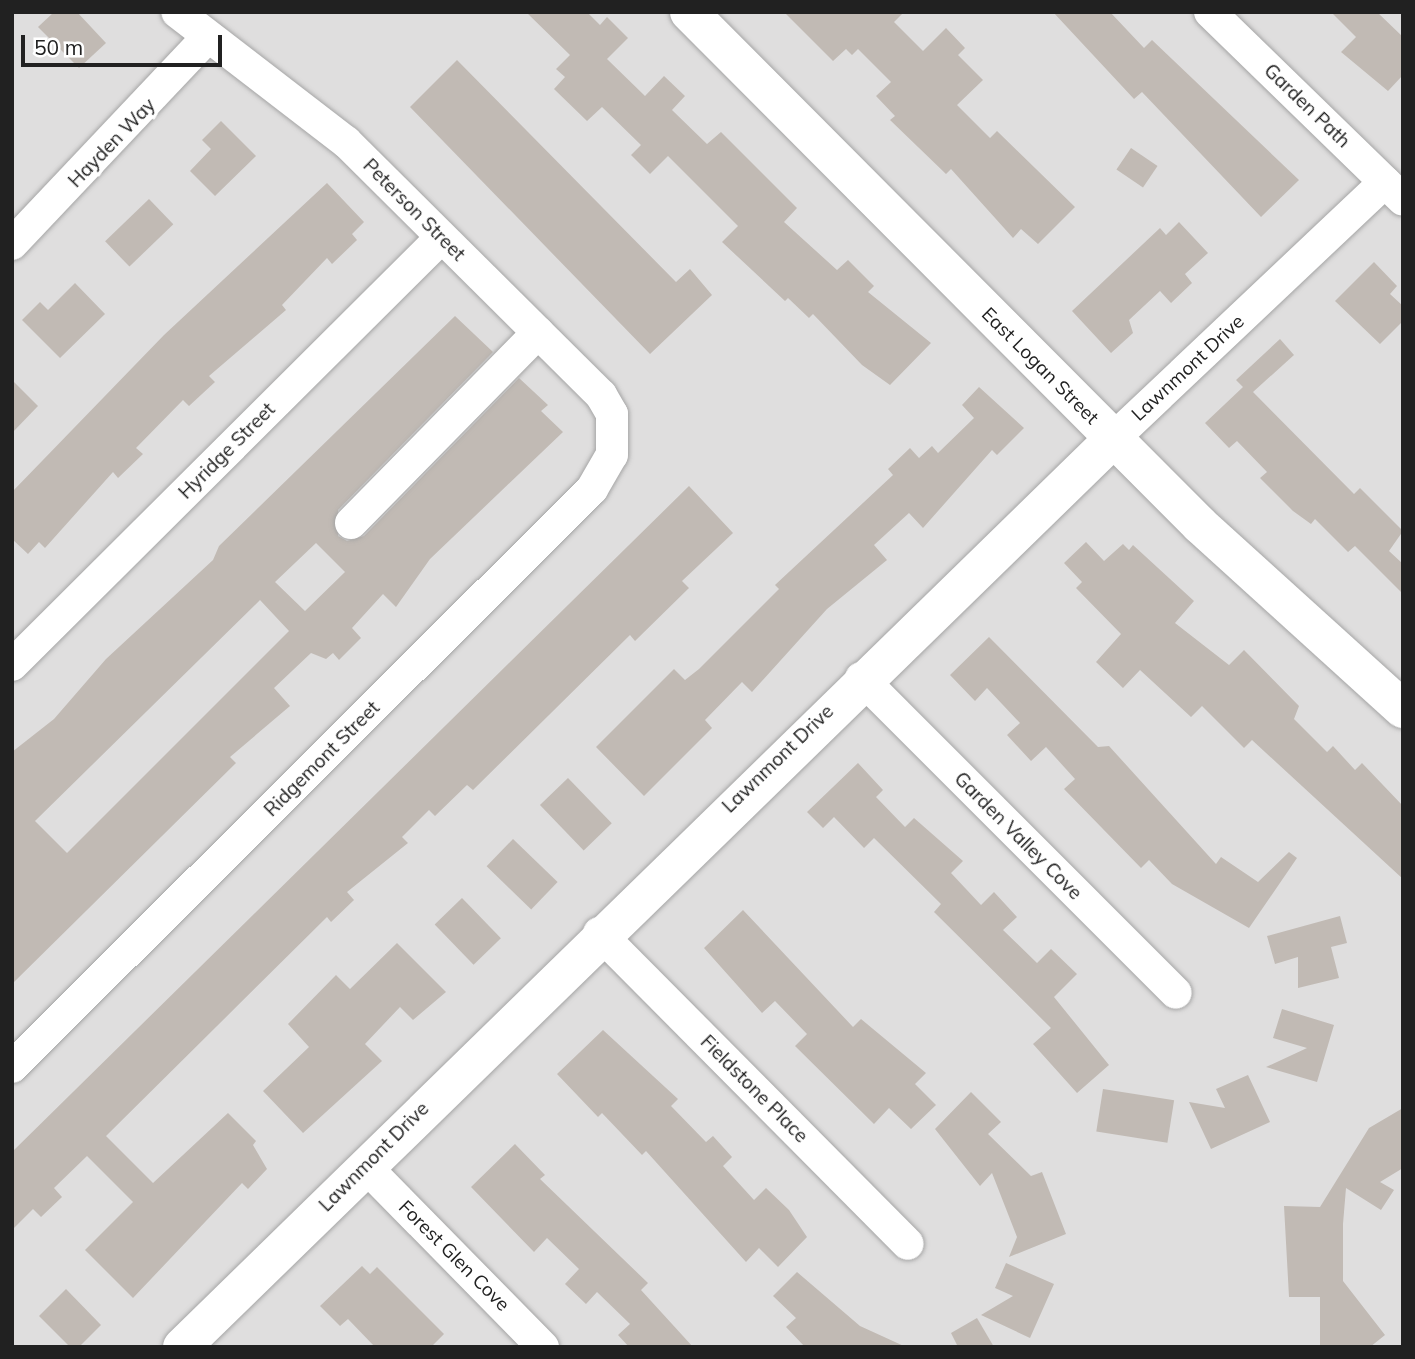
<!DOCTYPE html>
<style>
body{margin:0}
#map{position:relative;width:1415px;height:1359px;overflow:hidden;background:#f1eee8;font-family:Mulish,sans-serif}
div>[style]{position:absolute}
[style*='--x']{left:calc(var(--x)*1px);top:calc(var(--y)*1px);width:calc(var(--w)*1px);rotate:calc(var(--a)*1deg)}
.residential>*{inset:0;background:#dfdede;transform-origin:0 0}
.building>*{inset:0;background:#c1bab4;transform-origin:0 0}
.roads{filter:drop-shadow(0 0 2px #a5a5a5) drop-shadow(0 0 2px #a5a5a5)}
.minor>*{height:32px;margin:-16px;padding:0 16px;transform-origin:16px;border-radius:16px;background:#fff}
.tertiary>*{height:38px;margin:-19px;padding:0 19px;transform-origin:19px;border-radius:19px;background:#fff}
span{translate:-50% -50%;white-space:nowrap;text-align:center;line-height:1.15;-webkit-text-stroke:7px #fff;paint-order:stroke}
.street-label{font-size:19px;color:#212121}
.frame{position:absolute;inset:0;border:14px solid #212121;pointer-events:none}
.scale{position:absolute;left:21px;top:35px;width:201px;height:32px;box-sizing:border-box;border:4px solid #212121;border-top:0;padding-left:9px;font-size:21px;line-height:24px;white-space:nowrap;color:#212121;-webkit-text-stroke:5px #fff;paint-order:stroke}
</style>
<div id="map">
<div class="residential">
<div style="left:12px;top:12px;width:1391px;height:1335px"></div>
</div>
<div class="building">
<div style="clip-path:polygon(54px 12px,77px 12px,106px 43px,79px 68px,38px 27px)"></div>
<div style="clip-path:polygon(526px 12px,587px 12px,600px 25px,607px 17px,628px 38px,607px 59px,645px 96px,664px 76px,685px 96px,672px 110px,707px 144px,721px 132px,797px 208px,784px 222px,837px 270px,848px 260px,874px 286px,868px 292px,931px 343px,890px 385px,862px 365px,813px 314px,809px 318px,788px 298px,785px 301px,722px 242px,738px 226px,668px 156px,650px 174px,631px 155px,641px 145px,602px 107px,587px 121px,554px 89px,565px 77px,556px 69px,570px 55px)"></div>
<div style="clip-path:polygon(784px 12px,904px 12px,894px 22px,923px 51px,946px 28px,965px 48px,958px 55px,983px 80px,957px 105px,990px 138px,997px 131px,1075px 207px,1038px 244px,1021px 229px,1013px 238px,951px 169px,946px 174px,890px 120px,895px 116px,876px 96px,891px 82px,858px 49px,852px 55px,846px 49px,833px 61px)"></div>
<div style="clip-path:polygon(1053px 12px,1110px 12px,1144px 48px,1152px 40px,1299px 180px,1261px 217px,1142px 92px,1134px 99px)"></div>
<div style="clip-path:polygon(1331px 12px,1377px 12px,1403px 37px,1403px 75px,1388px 91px,1341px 52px,1356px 37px)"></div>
<div style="clip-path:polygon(457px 60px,676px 282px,690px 269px,712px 295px,650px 354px,410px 107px)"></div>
<div style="clip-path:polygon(221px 121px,256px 156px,215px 196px,190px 171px,211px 149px,202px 140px)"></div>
<div style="left:1131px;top:148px;width:32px;height:26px;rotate:34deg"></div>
<div style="clip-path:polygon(327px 183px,364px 222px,352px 234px,357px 240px,332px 264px,327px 258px,282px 305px,286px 310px,209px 376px,215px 382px,189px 406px,183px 400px,136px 448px,143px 454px,118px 478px,113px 472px,45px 548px,39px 542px,28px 554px,12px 539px,12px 492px,164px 335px)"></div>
<div style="left:149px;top:199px;width:35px;height:61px;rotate:46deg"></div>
<div style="clip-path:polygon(1179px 222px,1208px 253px,1185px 274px,1192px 283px,1171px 303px,1160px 291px,1129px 320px,1133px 333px,1111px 353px,1072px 311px,1160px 228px,1166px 235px)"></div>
<div style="clip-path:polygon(1374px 262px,1397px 286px,1390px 294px,1403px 306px,1403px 321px,1380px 344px,1335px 301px)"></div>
<div style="clip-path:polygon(75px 283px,105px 314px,60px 358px,22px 320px,40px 302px,48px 310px)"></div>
<div style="clip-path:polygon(evenodd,455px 316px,493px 352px,338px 510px,338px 536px,347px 541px,364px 536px,519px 378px,548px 405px,541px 411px,563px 432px,430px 559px,396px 607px,383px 594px,352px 628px,361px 638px,339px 660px,333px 653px,326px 659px,311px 653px,274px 688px,290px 706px,230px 757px,236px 763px,12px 984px,12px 752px,54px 719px,106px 659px,213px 560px,219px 546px,455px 316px,316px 543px,345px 572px,305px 611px,275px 582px,316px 543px,455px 316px,260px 600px,289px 631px,67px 853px,35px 821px,260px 600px)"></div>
<div style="clip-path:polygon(1280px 339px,1294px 355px,1253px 392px,1354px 494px,1360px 488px,1403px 531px,1389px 551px,1403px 564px,1403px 594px,1355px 546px,1348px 552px,1315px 519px,1311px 524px,1293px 511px,1260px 478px,1267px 472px,1237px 441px,1229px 448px,1205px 423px,1243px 387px,1236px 380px)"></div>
<div style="clip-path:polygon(12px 380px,38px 406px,12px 433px)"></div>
<div style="clip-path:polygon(979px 387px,1024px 428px,997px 455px,992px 450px,923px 528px,909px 513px,874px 545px,887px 560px,827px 609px,752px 692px,742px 682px,705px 720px,712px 728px,644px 796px,596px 747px,674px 669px,685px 680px,699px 669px,779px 589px,775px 585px,893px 475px,888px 469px,910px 448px,919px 458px,932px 446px,938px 453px,974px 418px,962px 405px)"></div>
<div style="clip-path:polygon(689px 486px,733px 533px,682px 581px,689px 588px,635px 641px,630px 635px,473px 790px,467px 785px,435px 816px,429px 810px,402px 837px,408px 843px,347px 892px,354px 900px,331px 922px,327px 917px,106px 1136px,153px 1183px,228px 1113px,256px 1141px,253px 1145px,267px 1169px,248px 1189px,242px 1183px,133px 1298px,85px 1250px,133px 1202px,87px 1156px,54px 1188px,62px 1197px,41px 1217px,33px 1209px,12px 1230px,12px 1152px)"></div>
<div style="clip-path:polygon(1086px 542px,1104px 561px,1123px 544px,1129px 550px,1133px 545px,1194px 601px,1175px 623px,1229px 665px,1244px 650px,1299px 706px,1294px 719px,1327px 752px,1333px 746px,1355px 770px,1362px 763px,1403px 806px,1403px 879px,1252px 740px,1244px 748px,1202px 706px,1191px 717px,1140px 670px,1123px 688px,1096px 662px,1121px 634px,1076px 588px,1082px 582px,1064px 563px)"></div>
<div style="clip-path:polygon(989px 637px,1098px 747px,1109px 746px,1216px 864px,1221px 857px,1258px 882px,1289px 852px,1297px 858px,1249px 928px,1172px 884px,1149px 860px,1141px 868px,1064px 789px,1075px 779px,1046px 747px,1031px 761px,1007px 735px,1020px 723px,987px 688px,975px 701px,950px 675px)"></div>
<div style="clip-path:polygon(858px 763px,883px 790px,876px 797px,905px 827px,914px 818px,963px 861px,951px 873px,981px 905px,994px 892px,1017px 917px,1003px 930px,1037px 963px,1051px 949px,1077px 974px,1054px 997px,1109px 1065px,1077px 1093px,1033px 1044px,1051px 1028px,934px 912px,941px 904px,874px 838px,864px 848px,834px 817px,823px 828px,807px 812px)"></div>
<div style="left:568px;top:778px;width:63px;height:39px;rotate:46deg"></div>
<div style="left:513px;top:839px;width:62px;height:38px;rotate:44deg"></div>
<div style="left:462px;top:898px;width:56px;height:38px;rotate:46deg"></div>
<div style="clip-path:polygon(743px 910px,853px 1027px,861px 1019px,926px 1073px,915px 1084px,936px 1105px,911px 1129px,889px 1108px,874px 1124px,795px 1046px,807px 1034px,775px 1001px,762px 1013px,704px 948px)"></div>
<div style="clip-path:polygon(1340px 916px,1347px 943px,1331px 947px,1339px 978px,1298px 988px,1298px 957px,1275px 964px,1267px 936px)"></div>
<div style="clip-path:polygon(397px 943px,446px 992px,413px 1020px,400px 1007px,365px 1044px,382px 1061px,303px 1133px,263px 1091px,309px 1047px,288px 1024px,336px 975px,350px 989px)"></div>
<div style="clip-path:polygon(1282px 1009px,1334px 1025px,1317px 1082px,1266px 1067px,1307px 1048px,1273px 1038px)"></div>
<div style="clip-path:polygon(603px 1030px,678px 1099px,671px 1106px,706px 1142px,713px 1136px,732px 1157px,723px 1166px,754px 1200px,766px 1188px,789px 1210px,807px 1237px,778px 1267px,759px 1248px,746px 1262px,646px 1151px,642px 1155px,602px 1113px,598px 1117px,557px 1074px)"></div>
<div style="clip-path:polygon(1248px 1075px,1270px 1122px,1211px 1149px,1189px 1102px,1225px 1108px,1216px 1089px)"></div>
<div style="left:1103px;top:1089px;width:72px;height:43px;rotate:9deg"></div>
<div style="clip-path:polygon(971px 1092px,1001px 1122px,988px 1134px,1031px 1176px,1042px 1172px,1066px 1234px,1009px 1257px,1017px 1237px,992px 1173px,980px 1186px,935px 1129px)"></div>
<div style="clip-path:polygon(1403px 1108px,1403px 1168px,1380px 1182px,1394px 1190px,1381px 1210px,1346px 1188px,1343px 1224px,1343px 1281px,1385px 1335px,1370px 1347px,1320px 1347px,1320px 1297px,1289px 1297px,1284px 1206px,1320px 1207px,1369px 1128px)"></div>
<div style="clip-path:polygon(515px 1144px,545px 1175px,540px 1179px,648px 1283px,641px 1290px,693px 1347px,629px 1347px,618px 1335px,630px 1324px,597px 1292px,586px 1304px,565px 1284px,579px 1269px,547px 1238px,534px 1252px,471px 1187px)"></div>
<div style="clip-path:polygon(1006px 1263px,1054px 1284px,1030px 1338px,981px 1315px,1013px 1296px,995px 1288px)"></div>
<div style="clip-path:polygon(362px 1266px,370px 1274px,377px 1267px,444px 1334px,431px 1347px,375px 1347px,348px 1319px,340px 1326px,320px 1306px)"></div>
<div style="clip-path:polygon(797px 1272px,860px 1326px,906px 1347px,805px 1347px,786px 1327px,796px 1318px,773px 1296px)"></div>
<div style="clip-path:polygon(66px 1289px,101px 1325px,79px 1347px,70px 1347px,39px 1316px)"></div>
<div style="clip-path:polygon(977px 1318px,994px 1347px,958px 1347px,951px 1333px)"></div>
</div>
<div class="roads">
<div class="minor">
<div style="--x:1210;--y:12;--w:269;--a:44.2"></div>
<div style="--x:12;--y:244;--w:284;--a:-46.6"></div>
<div style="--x:1113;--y:439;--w:374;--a:-43.4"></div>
<div style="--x:351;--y:523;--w:267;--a:-45.5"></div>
<div style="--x:12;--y:665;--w:605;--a:-44.87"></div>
<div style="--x:861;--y:678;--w:445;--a:45"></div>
<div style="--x:599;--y:933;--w:438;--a:45.2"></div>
<div style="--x:12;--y:1067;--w:819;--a:-44.9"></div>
<div style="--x:592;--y:489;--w:39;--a:-60"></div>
<div style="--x:612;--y:455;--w:41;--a:-90"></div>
<div style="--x:612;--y:414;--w:22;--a:-120"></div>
<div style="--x:601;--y:395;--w:359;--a:-135.2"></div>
<div style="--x:346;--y:142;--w:213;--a:-142.4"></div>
<div style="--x:365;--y:1166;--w:254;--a:45.5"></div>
</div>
<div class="tertiary">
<div style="--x:689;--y:12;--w:724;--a:45.11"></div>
<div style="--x:1200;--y:525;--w:274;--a:42.2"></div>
<div style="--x:182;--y:1347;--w:1300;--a:-44.28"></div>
</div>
</div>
<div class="street-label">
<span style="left:1307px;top:106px;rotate:44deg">Garden Path</span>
<span style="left:112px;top:143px;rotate:-46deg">Hayden Way</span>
<span style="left:414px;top:210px;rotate:45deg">Peterson Street</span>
<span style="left:1040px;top:366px;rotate:45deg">East Logan Street</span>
<span style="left:1188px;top:368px;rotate:-43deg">Lawnmont Drive</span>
<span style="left:227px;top:451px;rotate:-45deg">Hyridge Street</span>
<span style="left:322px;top:759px;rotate:-45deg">Ridgemont Street</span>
<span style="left:778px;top:759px;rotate:-44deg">Lawnmont Drive</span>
<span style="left:1018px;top:836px;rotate:45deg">Garden Valley Cove</span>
<span style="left:754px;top:1089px;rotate:45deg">Fieldstone Place</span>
<span style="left:374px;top:1157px;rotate:-45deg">Lawnmont Drive</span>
<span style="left:454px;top:1256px;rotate:45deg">Forest Glen Cove</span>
</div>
<div class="frame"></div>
<div class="scale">50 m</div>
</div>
